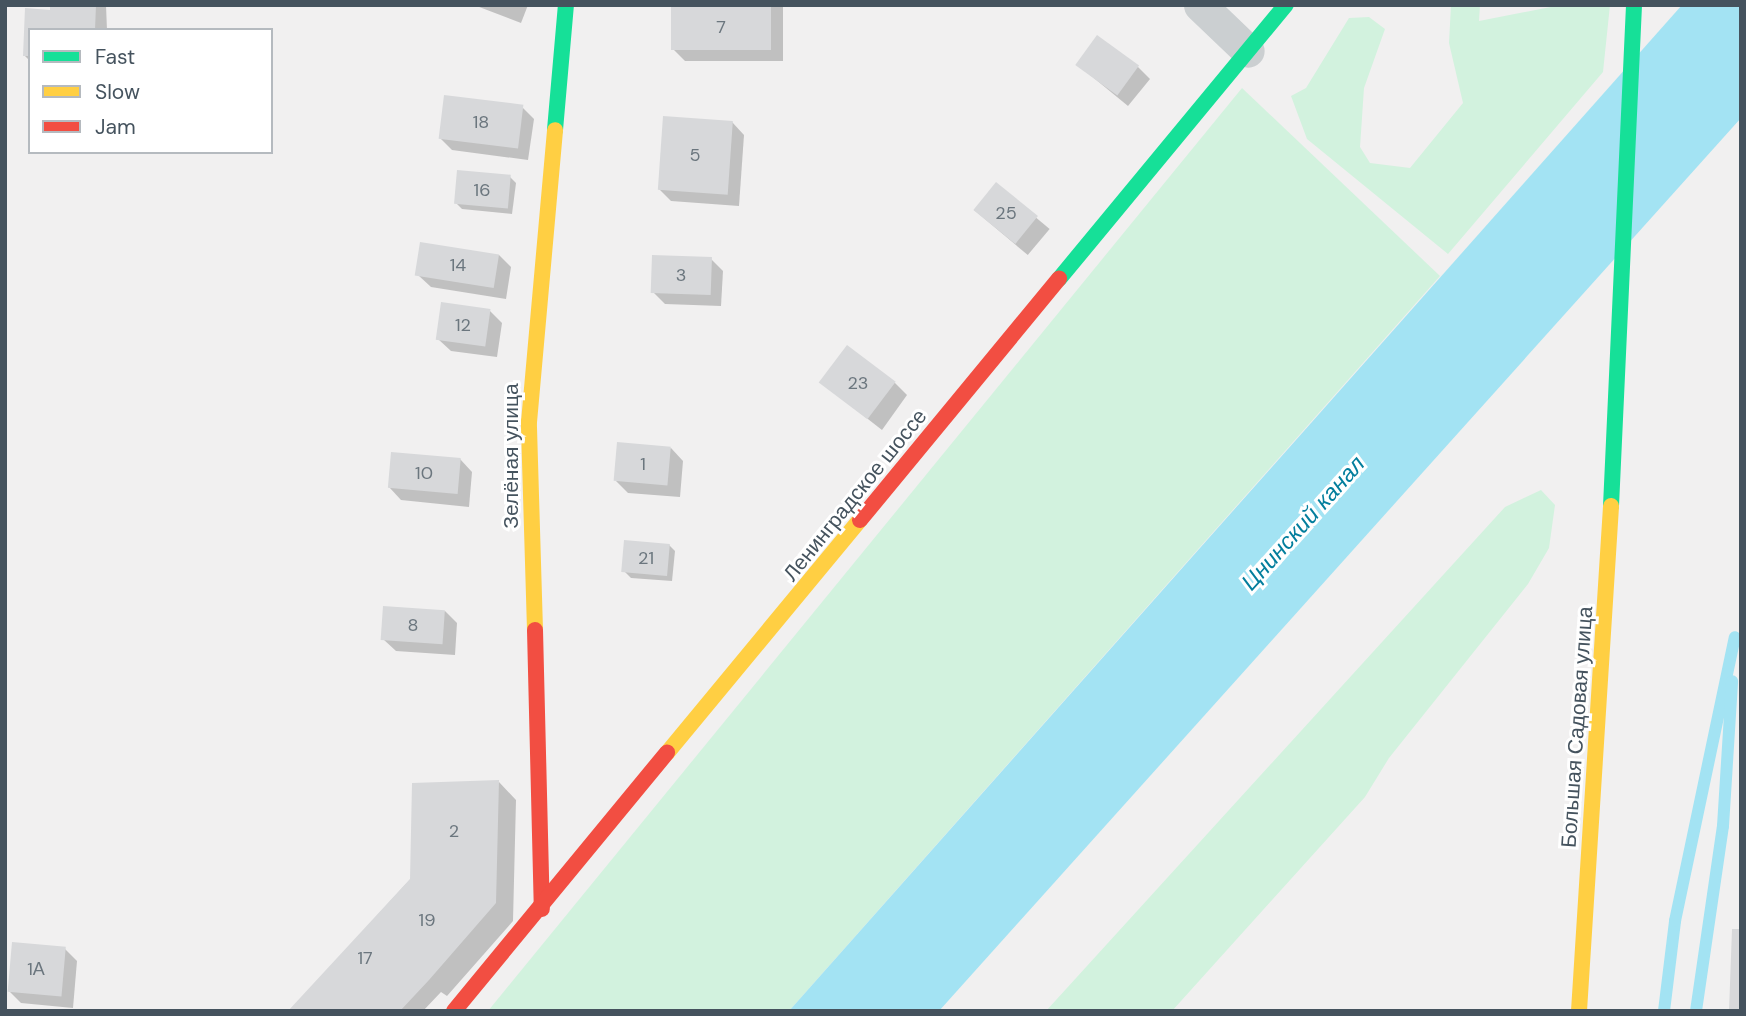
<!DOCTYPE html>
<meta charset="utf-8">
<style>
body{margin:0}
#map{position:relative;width:1746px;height:1016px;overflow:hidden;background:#f1f0f0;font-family:"DM Sans",sans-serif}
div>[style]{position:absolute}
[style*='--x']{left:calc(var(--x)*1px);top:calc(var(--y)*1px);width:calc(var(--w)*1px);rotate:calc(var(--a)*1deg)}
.green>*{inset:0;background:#d2f2de}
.water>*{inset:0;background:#a3e3f3}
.shadow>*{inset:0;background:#0003;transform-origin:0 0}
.stream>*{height:12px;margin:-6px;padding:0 6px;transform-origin:6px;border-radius:6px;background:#a3e3f3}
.building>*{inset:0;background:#d7d8da;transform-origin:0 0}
.street>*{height:33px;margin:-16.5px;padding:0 16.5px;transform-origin:16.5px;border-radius:16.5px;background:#cbcfd1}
.fast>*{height:16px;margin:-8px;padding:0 8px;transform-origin:8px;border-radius:8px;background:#16e098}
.slow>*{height:16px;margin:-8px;padding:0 8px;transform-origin:8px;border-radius:8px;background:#ffcf43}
.jam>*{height:16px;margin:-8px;padding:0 8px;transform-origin:8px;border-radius:8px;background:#f24e42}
span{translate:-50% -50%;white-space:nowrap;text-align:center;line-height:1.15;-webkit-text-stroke:6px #fff;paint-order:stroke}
.number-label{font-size:18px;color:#6b767e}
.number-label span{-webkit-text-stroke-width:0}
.street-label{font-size:21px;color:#45535e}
.water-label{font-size:23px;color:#037e9d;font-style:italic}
.frame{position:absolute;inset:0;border:7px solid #45535e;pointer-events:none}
.legend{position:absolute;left:28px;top:28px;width:245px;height:126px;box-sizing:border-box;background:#fff;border:2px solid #b5babf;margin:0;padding:9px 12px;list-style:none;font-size:21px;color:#45535e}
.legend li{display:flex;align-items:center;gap:14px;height:35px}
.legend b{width:35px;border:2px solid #b5babf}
</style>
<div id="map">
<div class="green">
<div style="clip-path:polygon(1451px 5px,1480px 5px,1479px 21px,1561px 5px,1610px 5px,1603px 72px,1448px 254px,1307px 139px,1291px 96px,1306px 88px,1349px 18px,1369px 17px,1385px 29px,1364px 88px,1360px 147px,1370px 163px,1410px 168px,1463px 103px,1449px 43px)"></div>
<div style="clip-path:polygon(1242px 88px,1440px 276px,789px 1011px,488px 1011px)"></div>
<div style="clip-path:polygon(1541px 490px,1555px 505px,1549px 548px,1528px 584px,1389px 758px,1365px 797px,1172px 1011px,1046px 1011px,1505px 507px)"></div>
</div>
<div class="water">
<div style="clip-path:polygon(1682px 5px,1741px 5px,1741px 118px,939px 1011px,789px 1011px)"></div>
</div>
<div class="shadow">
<div style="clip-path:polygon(52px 5px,106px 5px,107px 30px,30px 30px,30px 61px,24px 55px,27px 10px,52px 11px)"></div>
<div style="clip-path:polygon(474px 5px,528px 5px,521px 23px)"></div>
<div style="clip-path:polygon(673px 5px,783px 5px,783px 61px,685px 61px,673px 49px)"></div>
<div style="clip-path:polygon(1078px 65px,1138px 67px,1150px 79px,1128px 106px)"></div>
<div style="clip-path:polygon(522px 107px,534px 119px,528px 160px,452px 150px,440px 138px)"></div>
<div style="clip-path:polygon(732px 122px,744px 135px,739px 206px,671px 201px,659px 189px)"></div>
<div style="clip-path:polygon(510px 177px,516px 183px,512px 214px,462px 209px,456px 203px)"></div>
<div style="left:996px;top:184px;width:70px;height:34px;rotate:40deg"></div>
<div style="clip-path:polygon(499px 255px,511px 267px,506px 299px,431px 287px,418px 275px)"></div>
<div style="clip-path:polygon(711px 259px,723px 271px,721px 306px,665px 304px,653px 292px)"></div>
<div style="clip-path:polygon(490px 311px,502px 323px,497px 357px,451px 351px,438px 339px)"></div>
<div style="clip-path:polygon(895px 383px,907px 395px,882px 430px,823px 384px)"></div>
<div style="clip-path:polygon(671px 448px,683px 461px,680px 497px,628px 493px,616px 481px)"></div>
<div style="clip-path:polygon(460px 459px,472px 472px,469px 507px,401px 500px,389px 487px)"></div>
<div style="clip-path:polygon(669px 545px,675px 551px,672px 581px,631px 578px,625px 572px)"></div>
<div style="clip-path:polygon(445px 611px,457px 623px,455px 655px,396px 651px,383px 639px)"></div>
<div style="clip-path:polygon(499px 782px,516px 800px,513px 921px,447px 996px,441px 992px,423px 1011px,290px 1011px)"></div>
<div style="clip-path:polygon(65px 949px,77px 961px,73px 1008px,21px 1003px,9px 991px)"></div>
</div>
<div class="stream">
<div style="--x:1664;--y:1011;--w:91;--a:-83"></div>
<div style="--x:1675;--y:921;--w:290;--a:-78.1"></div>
<div style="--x:1696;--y:1011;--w:187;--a:-81.7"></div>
<div style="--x:1723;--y:826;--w:145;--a:-86.4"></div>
</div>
<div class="building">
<div style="clip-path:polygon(50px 5px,96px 5px,95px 30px,30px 30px,30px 56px,23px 56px,25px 8px,50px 10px)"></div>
<div style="left:671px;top:5px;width:100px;height:45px"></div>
<div style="left:1097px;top:35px;width:52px;height:37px;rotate:36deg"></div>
<div style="left:444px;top:95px;width:80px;height:44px;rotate:7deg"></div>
<div style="left:663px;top:116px;width:70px;height:74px;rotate:4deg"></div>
<div style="left:457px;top:170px;width:54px;height:34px;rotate:5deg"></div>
<div style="left:996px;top:182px;width:54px;height:36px;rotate:39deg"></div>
<div style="left:420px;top:242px;width:80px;height:34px;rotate:9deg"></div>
<div style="left:652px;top:255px;width:60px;height:38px;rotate:2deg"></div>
<div style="left:441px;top:302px;width:50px;height:38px;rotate:8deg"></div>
<div style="left:847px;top:345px;width:61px;height:47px;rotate:37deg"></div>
<div style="left:617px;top:442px;width:54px;height:39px;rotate:5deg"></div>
<div style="left:391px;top:452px;width:70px;height:36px;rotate:5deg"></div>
<div style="left:624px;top:540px;width:46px;height:32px;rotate:5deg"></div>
<div style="left:383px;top:606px;width:62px;height:34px;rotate:4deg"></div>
<div style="clip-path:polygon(499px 780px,496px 903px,429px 980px,400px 1011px,288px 1011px,410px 879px,412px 783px)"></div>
<div style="clip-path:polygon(1732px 929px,1741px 929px,1741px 1011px,1729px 1011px)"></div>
<div style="left:12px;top:942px;width:54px;height:50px;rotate:5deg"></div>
</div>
<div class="street">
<div style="--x:1200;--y:5;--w:66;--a:43.8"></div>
</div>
<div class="fast">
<div style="--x:555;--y:130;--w:125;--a:-85"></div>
<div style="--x:1059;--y:279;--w:356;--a:-50.4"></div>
<div style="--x:1611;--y:506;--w:502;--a:-87.37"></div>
</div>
<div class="slow">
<div style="--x:535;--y:630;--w:208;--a:-91.7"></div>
<div style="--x:529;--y:422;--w:293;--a:-84.9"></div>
<div style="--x:667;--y:753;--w:303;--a:-50.4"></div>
<div style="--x:1579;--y:1011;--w:506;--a:-86.37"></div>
</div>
<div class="jam">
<div style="--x:860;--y:520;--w:313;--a:-50.5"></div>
<div style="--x:535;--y:630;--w:279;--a:88.6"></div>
<div style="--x:454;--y:1011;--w:335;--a:-50.5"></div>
</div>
<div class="number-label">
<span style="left:721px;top:27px">7</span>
<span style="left:481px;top:122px">18</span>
<span style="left:695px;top:155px">5</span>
<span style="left:482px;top:190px">16</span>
<span style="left:1006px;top:213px">25</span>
<span style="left:458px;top:265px">14</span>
<span style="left:681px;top:275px">3</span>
<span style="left:463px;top:325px">12</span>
<span style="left:858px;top:383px">23</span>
<span style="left:643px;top:464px">1</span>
<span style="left:424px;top:473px">10</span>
<span style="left:646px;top:558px">21</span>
<span style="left:413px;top:625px">8</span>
<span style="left:454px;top:831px">2</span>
<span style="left:427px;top:920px">19</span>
<span style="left:365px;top:958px">17</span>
<span style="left:36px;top:969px">1А</span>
</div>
<div class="street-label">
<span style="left:511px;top:456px;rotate:-90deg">Зелёная улица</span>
<span style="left:855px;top:495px;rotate:-51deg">Ленинградское шоссе</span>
<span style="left:1577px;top:727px;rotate:-86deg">Большая Садовая улица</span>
</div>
<div class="water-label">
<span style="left:1303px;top:523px;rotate:-48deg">Цнинский канал</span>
</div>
<div class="frame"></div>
<ul class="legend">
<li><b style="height:9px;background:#16e098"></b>Fast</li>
<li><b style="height:9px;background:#ffcf43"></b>Slow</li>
<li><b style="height:9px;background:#f24e42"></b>Jam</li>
</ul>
</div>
